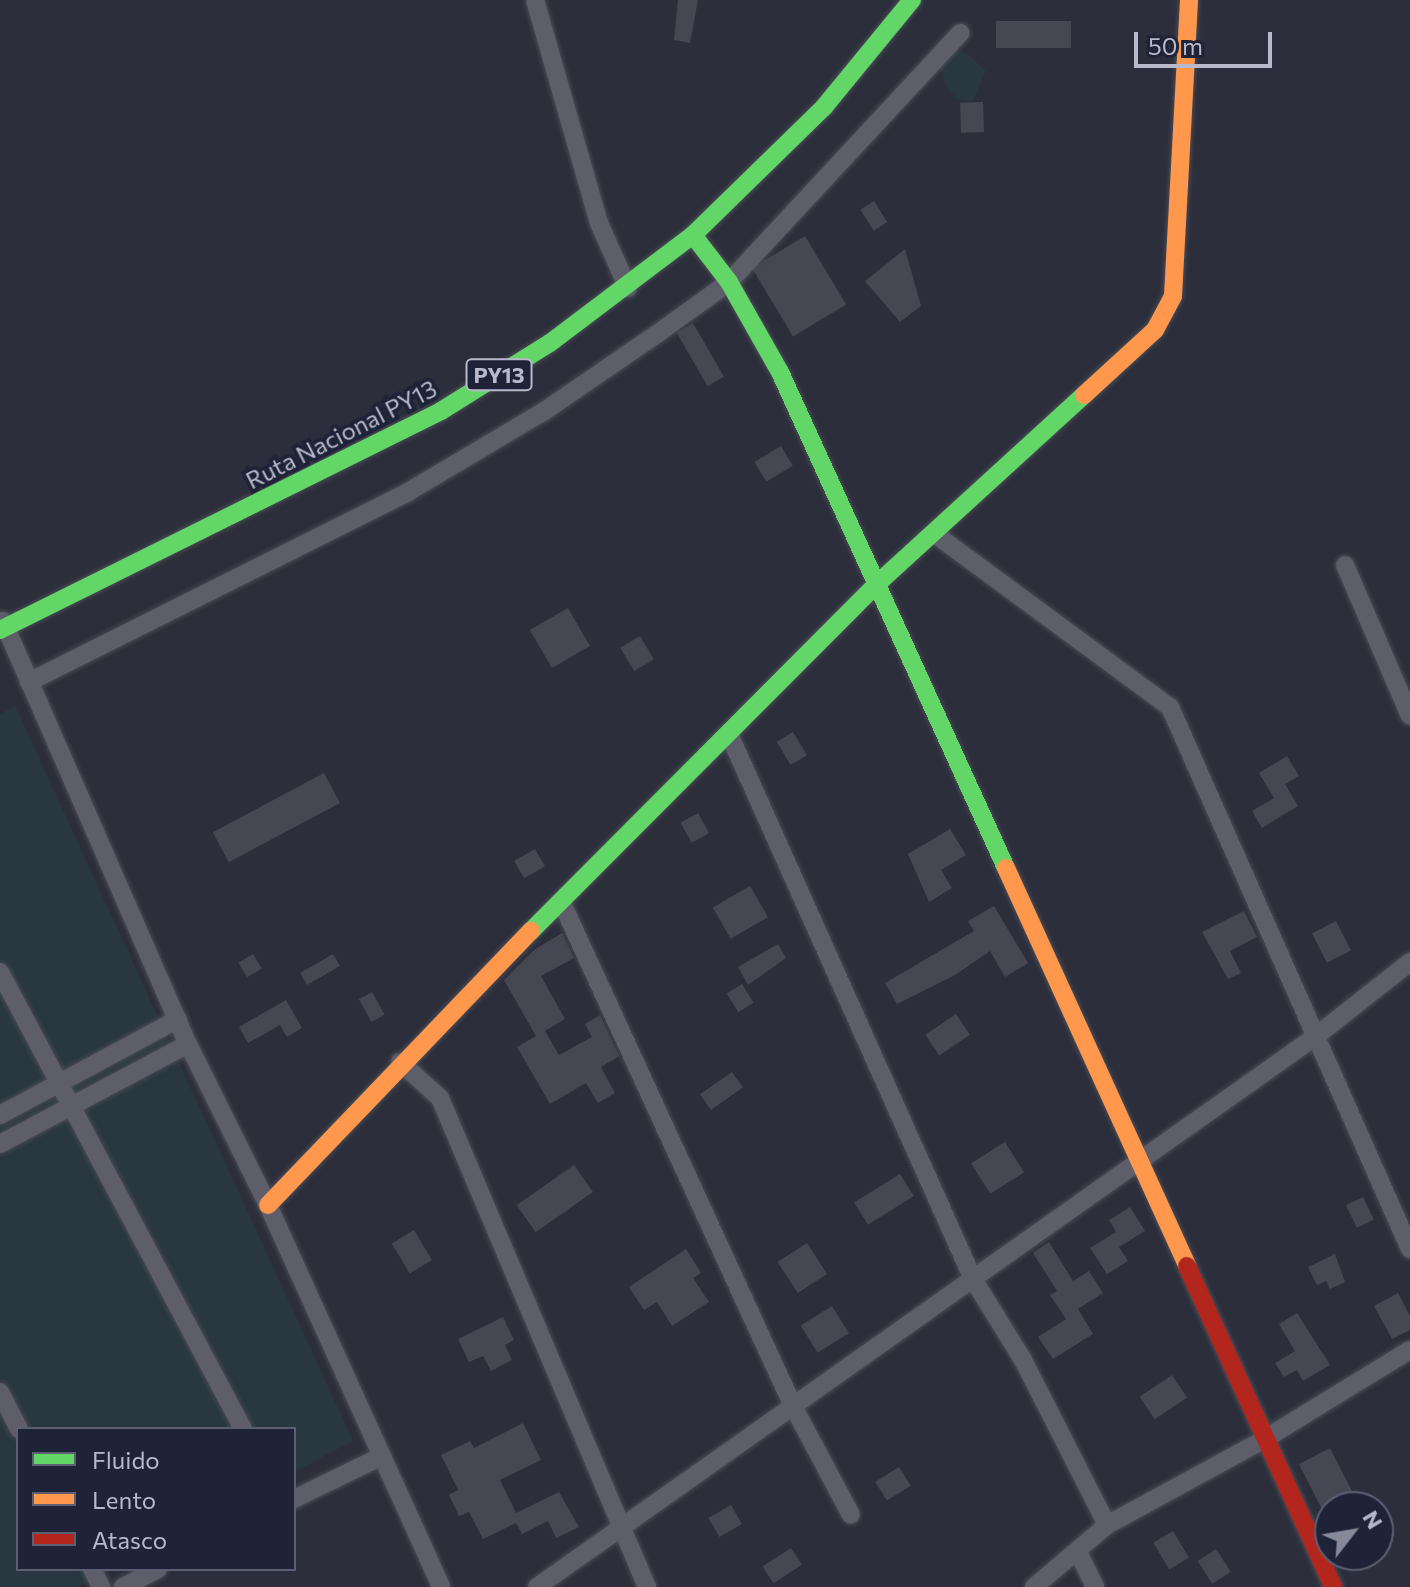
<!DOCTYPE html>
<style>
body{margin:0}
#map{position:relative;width:1410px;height:1587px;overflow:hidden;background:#2c2f3b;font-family:Commissioner,sans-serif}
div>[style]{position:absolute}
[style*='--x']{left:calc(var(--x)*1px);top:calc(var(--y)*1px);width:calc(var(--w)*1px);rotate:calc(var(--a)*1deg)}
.green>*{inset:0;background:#293741}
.building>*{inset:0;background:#454752;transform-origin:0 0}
.roads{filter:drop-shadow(0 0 2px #494b54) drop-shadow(0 0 2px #494b54)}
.street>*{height:18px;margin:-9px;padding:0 9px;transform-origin:9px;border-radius:9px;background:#5d5e69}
.fast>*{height:18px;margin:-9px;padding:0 9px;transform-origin:9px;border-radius:9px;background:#63d668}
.slow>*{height:18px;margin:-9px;padding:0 9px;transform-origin:9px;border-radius:9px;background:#ff974d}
.jam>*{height:18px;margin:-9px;padding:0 9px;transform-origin:9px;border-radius:9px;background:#b3261e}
span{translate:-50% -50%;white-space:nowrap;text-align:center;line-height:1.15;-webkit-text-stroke:8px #1f2337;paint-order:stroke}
.shield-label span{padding:2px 6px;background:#1f2337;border:2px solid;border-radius:6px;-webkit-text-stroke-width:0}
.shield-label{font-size:22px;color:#b8bacb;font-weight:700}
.street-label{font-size:24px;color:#b8bacb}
.legend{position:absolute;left:16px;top:1427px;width:280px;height:144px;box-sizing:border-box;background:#1f2337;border:2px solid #5c5f72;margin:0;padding:10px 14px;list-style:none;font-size:24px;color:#b8bacb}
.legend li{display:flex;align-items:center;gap:16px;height:40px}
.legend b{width:40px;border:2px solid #5c5f72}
.north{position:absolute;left:1314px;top:1491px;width:80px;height:80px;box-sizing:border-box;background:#1f2337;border:2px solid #5c5f72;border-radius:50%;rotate:59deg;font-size:22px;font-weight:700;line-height:32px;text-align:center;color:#b8bacb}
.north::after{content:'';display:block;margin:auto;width:28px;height:36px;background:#878999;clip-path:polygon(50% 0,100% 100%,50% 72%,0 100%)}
.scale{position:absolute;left:1134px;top:32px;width:138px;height:36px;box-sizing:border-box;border:4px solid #b8bacb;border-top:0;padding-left:10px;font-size:24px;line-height:28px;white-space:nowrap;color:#b8bacb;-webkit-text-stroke:6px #1f2337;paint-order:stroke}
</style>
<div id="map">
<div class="green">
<div style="clip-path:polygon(953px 51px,968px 54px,986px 71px,973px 101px,957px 99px,947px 88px,940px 67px)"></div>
<div style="clip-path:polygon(15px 706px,353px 1441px,294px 1472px,294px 1429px,18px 1429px,18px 1569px,113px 1569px,79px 1587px,0 1587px,0 714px)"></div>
</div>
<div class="building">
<div style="clip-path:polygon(678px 0,698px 0,690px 43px,674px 40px)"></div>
<div style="left:1071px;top:21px;width:27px;height:75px;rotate:90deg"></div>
<div style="left:983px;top:102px;width:30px;height:23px;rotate:88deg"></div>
<div style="left:874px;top:201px;width:25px;height:16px;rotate:58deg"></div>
<div style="left:805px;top:236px;width:80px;height:62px;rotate:59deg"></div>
<div style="clip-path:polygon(905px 249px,921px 306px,900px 322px,865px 281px)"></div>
<div style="left:693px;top:323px;width:62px;height:19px;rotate:60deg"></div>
<div style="left:781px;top:446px;width:23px;height:31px;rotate:59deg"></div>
<div style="left:568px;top:608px;width:44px;height:44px;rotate:60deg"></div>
<div style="left:640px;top:636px;width:27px;height:23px;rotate:59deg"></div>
<div style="left:793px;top:732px;width:27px;height:19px;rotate:59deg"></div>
<div style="clip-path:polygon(1287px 756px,1299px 776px,1285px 784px,1298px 806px,1262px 828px,1252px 811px,1274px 798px,1259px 773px)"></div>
<div style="left:324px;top:773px;width:34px;height:126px;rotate:62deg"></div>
<div style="left:698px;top:813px;width:23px;height:20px;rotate:61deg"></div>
<div style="clip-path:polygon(950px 829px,966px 855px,941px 870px,952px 888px,929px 902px,908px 854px)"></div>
<div style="left:535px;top:849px;width:20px;height:24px;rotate:60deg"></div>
<div style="left:750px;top:886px;width:36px;height:43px;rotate:60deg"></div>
<div style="clip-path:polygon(994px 906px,1028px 963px,1005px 977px,990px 951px,955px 975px,897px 1004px,885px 983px,974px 931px,968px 921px)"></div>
<div style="clip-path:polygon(1244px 911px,1257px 937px,1230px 951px,1241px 973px,1228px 979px,1202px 932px)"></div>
<div style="left:1336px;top:921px;width:33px;height:27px;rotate:63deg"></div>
<div style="clip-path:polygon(562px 933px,574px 958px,541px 976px,565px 1019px,545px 1031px,559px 1055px,592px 1037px,585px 1024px,600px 1015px,619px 1056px,601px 1067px,615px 1093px,598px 1103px,586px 1083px,550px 1104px,517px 1047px,536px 1036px,504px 980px,534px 950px)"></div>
<div style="clip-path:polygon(778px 944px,786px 958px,748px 985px,738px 967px)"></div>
<div style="left:253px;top:954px;width:17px;height:17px;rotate:59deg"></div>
<div style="left:333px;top:954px;width:14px;height:38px;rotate:60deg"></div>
<div style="left:742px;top:984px;width:22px;height:18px;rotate:58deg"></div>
<div style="left:372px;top:992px;width:26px;height:15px;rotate:61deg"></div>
<div style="clip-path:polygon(286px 1000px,302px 1028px,287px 1037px,280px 1025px,248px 1043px,239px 1027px)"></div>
<div style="left:956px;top:1014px;width:25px;height:37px;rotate:56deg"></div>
<div style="left:732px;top:1072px;width:19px;height:39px;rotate:55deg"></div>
<div style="left:1005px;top:1142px;width:36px;height:40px;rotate:58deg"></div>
<div style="left:574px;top:1165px;width:33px;height:70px;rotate:55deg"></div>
<div style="left:900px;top:1174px;width:26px;height:54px;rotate:58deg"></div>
<div style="left:1363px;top:1197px;width:25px;height:19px;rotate:64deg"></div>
<div style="clip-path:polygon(1130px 1207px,1145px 1231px,1119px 1247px,1128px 1261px,1107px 1274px,1090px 1248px,1116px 1232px,1109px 1220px)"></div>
<div style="left:414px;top:1230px;width:35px;height:26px;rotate:59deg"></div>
<div style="clip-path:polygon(1049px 1242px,1073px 1281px,1089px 1271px,1103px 1293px,1078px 1309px,1093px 1334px,1053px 1359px,1038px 1337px,1066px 1319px,1050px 1295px,1057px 1291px,1033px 1253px)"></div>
<div style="left:807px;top:1243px;width:37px;height:35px;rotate:57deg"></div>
<div style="clip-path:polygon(686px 1249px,701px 1273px,693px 1278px,709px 1302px,672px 1326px,657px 1302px,644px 1310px,629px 1287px)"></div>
<div style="clip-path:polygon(1335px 1254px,1345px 1282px,1330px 1289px,1326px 1281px,1317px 1285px,1308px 1267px)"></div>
<div style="clip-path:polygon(1398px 1293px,1410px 1316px,1410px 1330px,1392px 1339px,1374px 1306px)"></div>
<div style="left:832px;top:1306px;width:32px;height:37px;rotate:58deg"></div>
<div style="clip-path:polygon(1297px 1313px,1330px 1365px,1303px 1381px,1297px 1370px,1284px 1377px,1275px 1363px,1295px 1351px,1279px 1324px)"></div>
<div style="clip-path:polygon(503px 1317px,514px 1340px,505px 1345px,512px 1360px,491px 1371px,483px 1356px,469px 1362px,458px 1339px)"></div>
<div style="left:1172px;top:1375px;width:27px;height:39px;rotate:56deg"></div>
<div style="clip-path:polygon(523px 1423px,541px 1460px,500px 1480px,516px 1513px,559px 1492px,579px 1527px,556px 1538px,548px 1521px,522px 1534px,516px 1523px,483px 1539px,469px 1512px,459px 1516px,449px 1495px,458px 1490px,441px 1455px,470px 1441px,474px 1448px)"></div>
<div style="left:1330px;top:1448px;width:53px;height:35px;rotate:63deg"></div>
<div style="left:899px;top:1467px;width:22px;height:28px;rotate:58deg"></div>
<div style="left:731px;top:1505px;width:22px;height:26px;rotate:60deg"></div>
<div style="left:1173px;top:1531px;width:31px;height:23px;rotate:59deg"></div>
<div style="left:791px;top:1548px;width:20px;height:34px;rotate:57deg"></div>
<div style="left:1216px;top:1549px;width:27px;height:22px;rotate:57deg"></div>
</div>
<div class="roads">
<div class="street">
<div style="--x:535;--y:0;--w:232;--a:74"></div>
<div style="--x:599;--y:223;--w:71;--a:66"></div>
<div style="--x:935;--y:534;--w:292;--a:36.4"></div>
<div style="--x:1170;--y:707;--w:593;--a:66.12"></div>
<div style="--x:1345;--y:565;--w:164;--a:66.7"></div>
<div style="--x:3;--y:621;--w:462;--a:66.4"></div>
<div style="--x:188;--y:1044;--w:180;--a:63.6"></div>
<div style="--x:268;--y:1205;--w:419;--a:65.6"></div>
<div style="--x:29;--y:682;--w:424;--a:-26.6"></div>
<div style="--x:408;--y:492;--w:157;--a:-30.7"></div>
<div style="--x:543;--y:412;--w:138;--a:-34.4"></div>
<div style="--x:657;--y:334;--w:89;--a:-35.8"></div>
<div style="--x:729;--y:282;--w:340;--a:-47.1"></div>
<div style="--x:729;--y:734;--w:597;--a:65.88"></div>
<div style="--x:973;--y:1279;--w:95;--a:58.3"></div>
<div style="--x:1023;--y:1360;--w:185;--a:63"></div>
<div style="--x:561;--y:901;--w:556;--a:65.33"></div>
<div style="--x:793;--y:1406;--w:123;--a:62"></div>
<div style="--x:0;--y:972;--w:518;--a:62"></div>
<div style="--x:400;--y:1062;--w:54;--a:42"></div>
<div style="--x:440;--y:1098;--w:531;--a:67.06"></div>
<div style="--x:0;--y:1115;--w:202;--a:-28.3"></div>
<div style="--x:0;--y:1144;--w:213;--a:-28"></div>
<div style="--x:0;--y:1392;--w:42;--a:62.8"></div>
<div style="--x:294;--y:1499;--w:96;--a:-26"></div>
<div style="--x:1078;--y:1552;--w:39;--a:64"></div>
<div style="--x:92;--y:1569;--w:20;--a:63"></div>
<div style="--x:123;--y:1587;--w:39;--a:-27"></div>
<div style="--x:537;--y:1587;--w:954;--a:-35.27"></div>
<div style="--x:1316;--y:1036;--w:120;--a:-38.2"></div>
<div style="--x:1034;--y:1587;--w:96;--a:-40.3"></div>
<div style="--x:1107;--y:1525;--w:178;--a:-28.6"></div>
<div style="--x:1263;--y:1440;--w:172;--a:-31.5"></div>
</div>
<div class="fast">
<div style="--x:693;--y:235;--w:59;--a:52.5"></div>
<div style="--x:729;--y:282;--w:103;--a:60.5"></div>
<div style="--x:780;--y:372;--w:545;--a:65.5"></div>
<div style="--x:0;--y:630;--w:492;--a:-26.4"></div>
<div style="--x:441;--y:411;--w:128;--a:-32"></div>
<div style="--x:550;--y:343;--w:179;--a:-37.1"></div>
<div style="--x:693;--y:235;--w:183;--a:-44.3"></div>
<div style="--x:824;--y:107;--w:139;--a:-50.6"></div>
<div style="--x:531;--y:931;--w:491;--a:-45.1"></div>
<div style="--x:878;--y:583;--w:279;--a:-42.4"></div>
</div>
<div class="slow">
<div style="--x:1084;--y:395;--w:96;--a:-42.5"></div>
<div style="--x:1155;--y:330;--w:38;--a:-62"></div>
<div style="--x:1173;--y:296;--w:296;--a:-86.9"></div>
<div style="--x:1006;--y:868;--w:437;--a:65.5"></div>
<div style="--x:268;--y:1205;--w:380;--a:-46.2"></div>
</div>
<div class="jam">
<div style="--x:1187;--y:1266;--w:353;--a:65.5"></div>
</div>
</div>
<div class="shield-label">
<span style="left:499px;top:375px">PY13</span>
</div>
<div class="street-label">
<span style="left:341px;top:434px;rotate:-27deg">Ruta Nacional PY13</span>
</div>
<ul class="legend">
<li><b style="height:10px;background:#63d668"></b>Fluido</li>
<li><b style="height:10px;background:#ff974d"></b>Lento</li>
<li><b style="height:10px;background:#b3261e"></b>Atasco</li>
</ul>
<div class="north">N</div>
<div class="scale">50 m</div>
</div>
